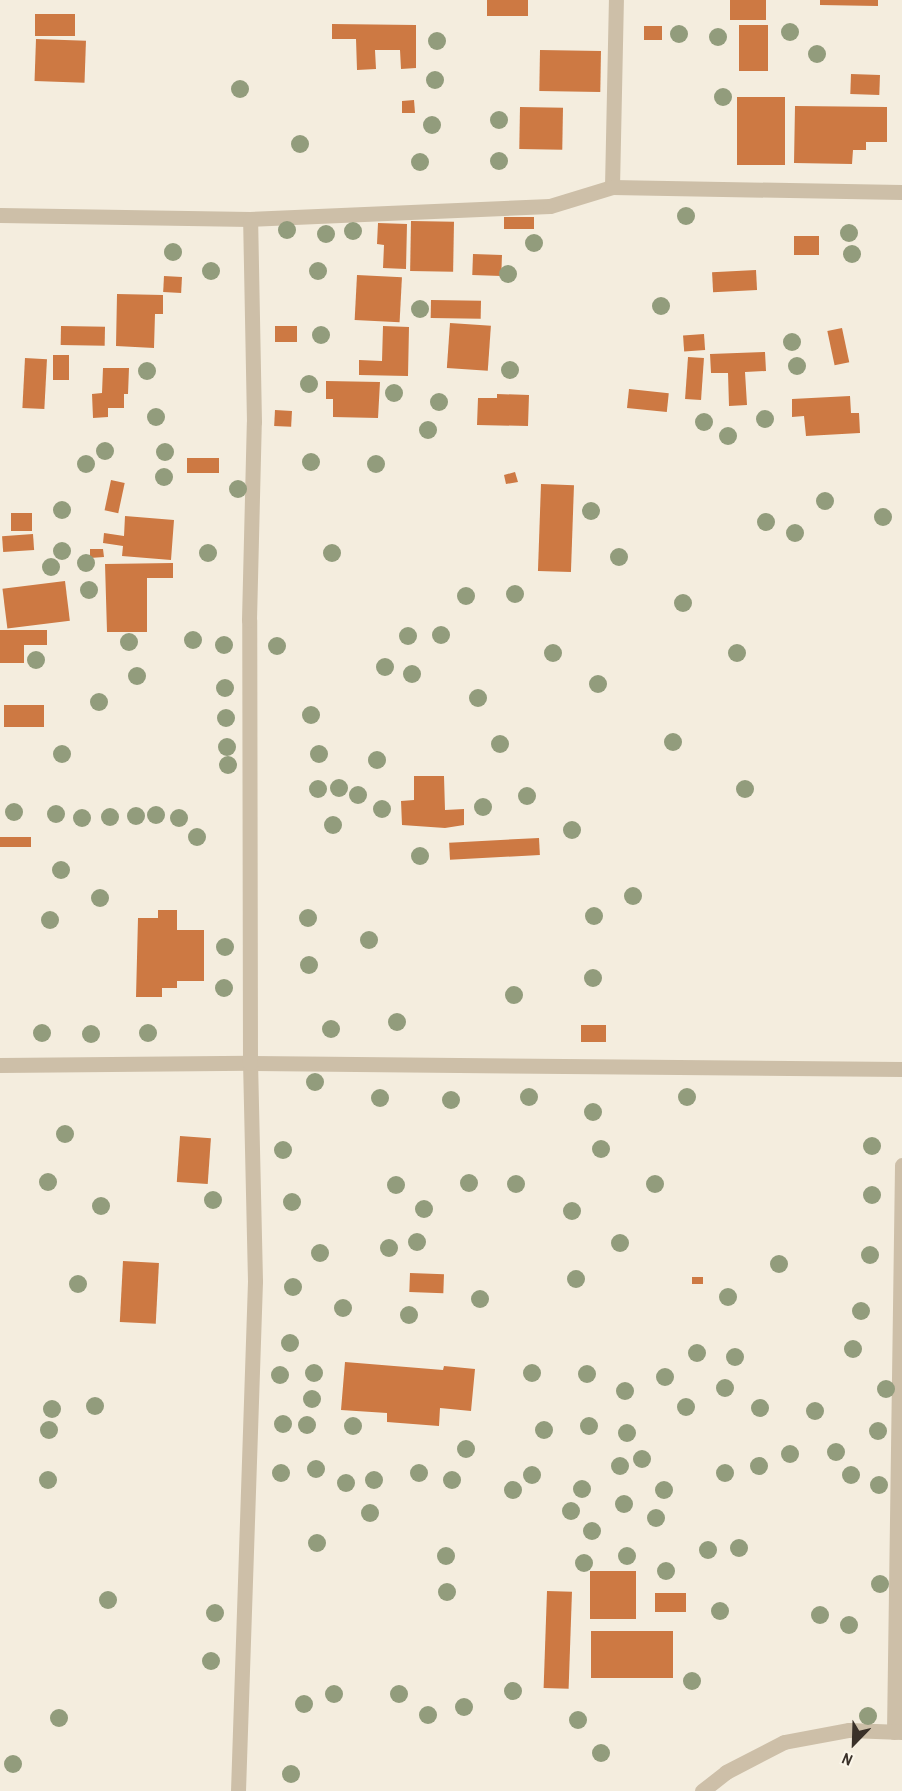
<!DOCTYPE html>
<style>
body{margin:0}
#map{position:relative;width:902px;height:1791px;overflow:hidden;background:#f4edde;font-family:"Archivo Narrow",sans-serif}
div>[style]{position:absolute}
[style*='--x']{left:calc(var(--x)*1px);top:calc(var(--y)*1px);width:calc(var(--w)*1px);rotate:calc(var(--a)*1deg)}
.building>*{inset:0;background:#cd7943;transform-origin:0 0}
.minor>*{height:15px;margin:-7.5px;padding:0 7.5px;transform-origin:7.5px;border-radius:7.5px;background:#cdbfa8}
.trees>*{width:18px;height:18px;margin:-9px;border-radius:50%;background:#929c7c}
span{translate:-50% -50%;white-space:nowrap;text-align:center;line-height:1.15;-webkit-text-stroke:5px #fbf6ea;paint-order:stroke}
.north{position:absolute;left:824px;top:1713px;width:60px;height:60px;-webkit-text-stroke:4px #fbf6ea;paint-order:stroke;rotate:203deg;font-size:16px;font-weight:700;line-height:24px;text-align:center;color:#3a3129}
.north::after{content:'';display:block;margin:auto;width:21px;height:27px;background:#3a3129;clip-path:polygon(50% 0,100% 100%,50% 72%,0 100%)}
</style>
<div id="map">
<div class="building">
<div style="left:487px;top:0;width:41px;height:16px"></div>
<div style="left:730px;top:0;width:36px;height:20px"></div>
<div style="clip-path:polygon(820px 0,878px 0,878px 6px,820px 5px)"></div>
<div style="left:35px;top:14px;width:40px;height:22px"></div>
<div style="clip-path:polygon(332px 24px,416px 25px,416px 68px,401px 69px,400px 50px,375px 50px,376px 69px,357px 70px,356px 39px,332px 39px)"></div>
<div style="left:768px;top:25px;width:46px;height:29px;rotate:90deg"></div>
<div style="left:644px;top:26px;width:18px;height:14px"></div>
<div style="left:36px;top:39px;width:50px;height:42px;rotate:2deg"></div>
<div style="left:540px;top:50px;width:61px;height:41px;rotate:1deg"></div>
<div style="left:851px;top:74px;width:29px;height:20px;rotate:2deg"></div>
<div style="left:737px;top:97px;width:48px;height:68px"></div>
<div style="clip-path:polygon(414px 100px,415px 113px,402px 113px,402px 101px)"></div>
<div style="clip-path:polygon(795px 106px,887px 107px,887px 142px,866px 142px,866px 150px,853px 150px,852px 164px,794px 163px)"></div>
<div style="left:520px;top:107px;width:43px;height:42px;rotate:1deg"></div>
<div style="left:504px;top:217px;width:30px;height:12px"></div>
<div style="left:411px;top:221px;width:43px;height:50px;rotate:1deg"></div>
<div style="clip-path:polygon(378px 223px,407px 224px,406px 269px,383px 268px,384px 245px,377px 244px)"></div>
<div style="left:819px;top:236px;width:19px;height:25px;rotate:90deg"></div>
<div style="left:473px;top:254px;width:29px;height:21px;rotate:2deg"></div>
<div style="left:756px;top:270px;width:20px;height:44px;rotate:87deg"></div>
<div style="left:357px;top:275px;width:45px;height:45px;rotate:3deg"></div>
<div style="left:164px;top:276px;width:18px;height:16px;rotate:3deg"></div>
<div style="clip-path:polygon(117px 294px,163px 295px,163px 314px,155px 314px,154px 348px,116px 346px)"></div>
<div style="left:431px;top:300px;width:50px;height:18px;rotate:1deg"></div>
<div style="left:450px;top:323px;width:41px;height:45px;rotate:4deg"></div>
<div style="left:61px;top:326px;width:44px;height:19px;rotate:1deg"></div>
<div style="left:275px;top:326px;width:22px;height:16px"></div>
<div style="clip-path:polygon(383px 326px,409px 327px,408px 376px,359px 375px,359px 360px,382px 361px)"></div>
<div style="left:842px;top:328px;width:35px;height:15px;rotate:78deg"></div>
<div style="left:704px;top:334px;width:16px;height:21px;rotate:86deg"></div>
<div style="clip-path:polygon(765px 352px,766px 371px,745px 372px,747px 405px,729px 406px,728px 373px,711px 373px,710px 354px)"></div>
<div style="left:53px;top:355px;width:16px;height:25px"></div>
<div style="left:688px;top:357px;width:16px;height:42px;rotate:4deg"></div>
<div style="left:25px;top:358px;width:22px;height:50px;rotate:3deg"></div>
<div style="clip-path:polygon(103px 368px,129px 368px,128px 394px,124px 394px,124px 408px,108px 408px,108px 417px,93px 418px,92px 394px,102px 393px)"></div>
<div style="clip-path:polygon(326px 381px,380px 382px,378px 418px,333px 417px,333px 399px,326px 399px)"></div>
<div style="left:629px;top:389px;width:40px;height:19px;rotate:6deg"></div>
<div style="clip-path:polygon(497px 394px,529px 395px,528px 426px,477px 425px,478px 398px,497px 398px)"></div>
<div style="clip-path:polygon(850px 396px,851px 413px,859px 413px,860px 433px,806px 436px,804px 416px,792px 417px,792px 399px)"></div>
<div style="left:275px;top:410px;width:17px;height:16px;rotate:3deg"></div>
<div style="left:187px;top:458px;width:32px;height:15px"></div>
<div style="clip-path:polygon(515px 472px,518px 482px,506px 484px,504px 475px)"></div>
<div style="left:111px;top:480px;width:14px;height:31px;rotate:12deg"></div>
<div style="left:541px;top:484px;width:33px;height:87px;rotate:2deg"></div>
<div style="left:11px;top:513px;width:21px;height:18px"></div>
<div style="clip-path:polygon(125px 516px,174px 520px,171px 560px,122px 556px,123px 546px,103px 543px,104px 533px,124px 536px)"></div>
<div style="left:33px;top:534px;width:16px;height:31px;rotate:86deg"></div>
<div style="clip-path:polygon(90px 549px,103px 549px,104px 557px,90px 558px)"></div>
<div style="clip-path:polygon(173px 563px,173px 578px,147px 578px,147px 632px,107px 632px,105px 564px)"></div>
<div style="left:65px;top:581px;width:40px;height:63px;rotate:83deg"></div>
<div style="clip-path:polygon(0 630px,47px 630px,47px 645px,24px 645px,24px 663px,0 663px)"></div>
<div style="left:4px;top:705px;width:40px;height:22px"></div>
<div style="clip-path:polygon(414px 776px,444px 776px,445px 810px,464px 809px,464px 825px,445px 828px,402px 825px,401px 801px,414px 800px)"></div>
<div style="left:0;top:837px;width:31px;height:10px"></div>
<div style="left:539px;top:838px;width:17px;height:90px;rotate:87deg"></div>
<div style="clip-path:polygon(158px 910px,177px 910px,177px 930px,204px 930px,204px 981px,177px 981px,177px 988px,162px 988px,162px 997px,136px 997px,138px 918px,158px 918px)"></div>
<div style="left:581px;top:1025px;width:25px;height:17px"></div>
<div style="left:180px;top:1136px;width:31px;height:46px;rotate:4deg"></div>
<div style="left:123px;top:1261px;width:36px;height:61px;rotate:3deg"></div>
<div style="left:410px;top:1273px;width:34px;height:19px;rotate:2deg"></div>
<div style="left:692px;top:1277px;width:11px;height:7px"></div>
<div style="clip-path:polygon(345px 1362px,443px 1370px,444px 1366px,475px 1369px,471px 1411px,440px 1408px,439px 1426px,387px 1422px,387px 1413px,341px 1410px)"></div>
<div style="left:590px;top:1571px;width:46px;height:48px"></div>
<div style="left:547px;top:1591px;width:25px;height:97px;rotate:2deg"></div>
<div style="left:686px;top:1593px;width:19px;height:31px;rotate:90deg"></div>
<div style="left:673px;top:1631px;width:47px;height:82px;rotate:90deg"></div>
</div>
<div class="minor">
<div style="--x:612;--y:187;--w:187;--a:-88.8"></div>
<div style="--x:0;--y:215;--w:250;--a:0.9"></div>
<div style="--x:250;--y:219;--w:300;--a:-2.5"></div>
<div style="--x:550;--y:206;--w:65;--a:-17"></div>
<div style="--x:612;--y:187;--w:290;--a:1"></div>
<div style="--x:0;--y:1065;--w:250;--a:-0.5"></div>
<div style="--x:250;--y:1063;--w:652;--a:0.53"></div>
<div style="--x:894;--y:1732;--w:567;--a:-89.19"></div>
<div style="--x:238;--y:1791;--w:510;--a:-88.09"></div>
<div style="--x:255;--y:1281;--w:218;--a:-91.3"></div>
<div style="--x:250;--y:1063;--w:443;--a:-90.1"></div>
<div style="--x:249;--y:620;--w:198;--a:-88.6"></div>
<div style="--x:254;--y:422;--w:203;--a:-91.1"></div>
<div style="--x:702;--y:1791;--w:31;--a:-38"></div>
<div style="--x:726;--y:1772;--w:65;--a:-27.3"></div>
<div style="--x:784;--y:1742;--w:66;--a:-10.5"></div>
<div style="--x:849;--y:1730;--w:53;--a:2.2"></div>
</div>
<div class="trees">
<div style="left:790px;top:32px"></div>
<div style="left:679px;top:34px"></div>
<div style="left:718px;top:37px"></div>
<div style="left:437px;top:41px"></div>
<div style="left:817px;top:54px"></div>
<div style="left:435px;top:80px"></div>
<div style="left:240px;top:89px"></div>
<div style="left:723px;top:97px"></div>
<div style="left:499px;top:120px"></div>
<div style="left:432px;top:125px"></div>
<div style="left:300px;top:144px"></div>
<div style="left:499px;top:161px"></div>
<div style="left:420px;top:162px"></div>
<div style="left:686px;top:216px"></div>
<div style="left:287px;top:230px"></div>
<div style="left:353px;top:231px"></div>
<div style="left:849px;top:233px"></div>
<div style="left:326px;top:234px"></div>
<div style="left:534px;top:243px"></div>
<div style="left:173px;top:252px"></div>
<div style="left:852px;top:254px"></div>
<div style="left:211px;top:271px"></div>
<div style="left:318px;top:271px"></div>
<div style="left:508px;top:274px"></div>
<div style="left:661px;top:306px"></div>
<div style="left:420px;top:309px"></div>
<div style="left:321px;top:335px"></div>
<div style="left:792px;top:342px"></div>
<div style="left:797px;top:366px"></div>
<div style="left:510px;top:370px"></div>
<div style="left:147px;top:371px"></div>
<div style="left:309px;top:384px"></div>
<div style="left:394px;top:393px"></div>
<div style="left:439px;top:402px"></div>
<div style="left:156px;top:417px"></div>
<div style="left:765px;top:419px"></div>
<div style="left:704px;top:422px"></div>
<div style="left:428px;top:430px"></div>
<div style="left:728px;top:436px"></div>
<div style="left:105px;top:451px"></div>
<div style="left:165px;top:452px"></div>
<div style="left:311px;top:462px"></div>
<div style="left:86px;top:464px"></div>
<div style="left:376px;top:464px"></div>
<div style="left:164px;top:477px"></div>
<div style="left:238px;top:489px"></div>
<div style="left:825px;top:501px"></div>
<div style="left:62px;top:510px"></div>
<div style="left:591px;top:511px"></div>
<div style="left:883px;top:517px"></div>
<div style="left:766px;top:522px"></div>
<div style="left:795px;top:533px"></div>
<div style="left:62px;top:551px"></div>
<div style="left:208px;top:553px"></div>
<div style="left:332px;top:553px"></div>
<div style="left:619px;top:557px"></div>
<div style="left:86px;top:563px"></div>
<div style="left:51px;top:567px"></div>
<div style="left:89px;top:590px"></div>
<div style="left:515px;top:594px"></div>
<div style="left:466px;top:596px"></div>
<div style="left:683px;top:603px"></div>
<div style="left:441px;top:635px"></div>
<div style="left:408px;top:636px"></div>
<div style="left:193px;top:640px"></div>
<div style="left:129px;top:642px"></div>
<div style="left:224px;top:645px"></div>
<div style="left:277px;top:646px"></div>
<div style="left:553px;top:653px"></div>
<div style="left:737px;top:653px"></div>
<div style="left:36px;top:660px"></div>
<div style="left:385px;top:667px"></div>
<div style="left:412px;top:674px"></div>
<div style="left:137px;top:676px"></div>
<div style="left:598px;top:684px"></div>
<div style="left:225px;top:688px"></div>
<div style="left:478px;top:698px"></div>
<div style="left:99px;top:702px"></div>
<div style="left:311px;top:715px"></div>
<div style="left:226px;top:718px"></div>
<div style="left:673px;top:742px"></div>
<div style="left:500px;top:744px"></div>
<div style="left:227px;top:747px"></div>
<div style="left:62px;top:754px"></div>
<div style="left:319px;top:754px"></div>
<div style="left:377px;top:760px"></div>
<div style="left:228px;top:765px"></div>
<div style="left:339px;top:788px"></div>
<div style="left:318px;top:789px"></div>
<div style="left:745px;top:789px"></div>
<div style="left:358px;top:795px"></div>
<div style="left:527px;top:796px"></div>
<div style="left:483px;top:807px"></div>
<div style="left:382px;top:809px"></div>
<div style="left:14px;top:812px"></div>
<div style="left:56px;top:814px"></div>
<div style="left:156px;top:815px"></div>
<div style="left:136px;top:816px"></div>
<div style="left:110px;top:817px"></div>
<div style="left:82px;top:818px"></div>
<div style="left:179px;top:818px"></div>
<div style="left:333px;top:825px"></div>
<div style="left:572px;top:830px"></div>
<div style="left:197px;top:837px"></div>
<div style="left:420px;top:856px"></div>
<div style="left:61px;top:870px"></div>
<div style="left:633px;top:896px"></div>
<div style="left:100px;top:898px"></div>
<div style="left:594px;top:916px"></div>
<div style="left:308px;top:918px"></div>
<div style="left:50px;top:920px"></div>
<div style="left:369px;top:940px"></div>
<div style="left:225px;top:947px"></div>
<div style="left:309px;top:965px"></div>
<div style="left:593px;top:978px"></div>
<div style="left:224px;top:988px"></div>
<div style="left:514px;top:995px"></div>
<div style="left:397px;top:1022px"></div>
<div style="left:331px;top:1029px"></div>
<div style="left:42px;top:1033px"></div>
<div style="left:148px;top:1033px"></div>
<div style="left:91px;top:1034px"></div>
<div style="left:315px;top:1082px"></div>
<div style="left:529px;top:1097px"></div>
<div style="left:687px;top:1097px"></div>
<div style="left:380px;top:1098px"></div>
<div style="left:451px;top:1100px"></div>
<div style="left:593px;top:1112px"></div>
<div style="left:65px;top:1134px"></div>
<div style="left:872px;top:1146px"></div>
<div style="left:601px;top:1149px"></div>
<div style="left:283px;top:1150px"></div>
<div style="left:48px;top:1182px"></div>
<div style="left:469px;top:1183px"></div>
<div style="left:516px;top:1184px"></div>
<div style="left:655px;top:1184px"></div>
<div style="left:396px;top:1185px"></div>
<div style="left:872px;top:1195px"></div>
<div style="left:213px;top:1200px"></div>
<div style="left:292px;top:1202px"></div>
<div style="left:101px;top:1206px"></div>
<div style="left:424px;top:1209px"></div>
<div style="left:572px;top:1211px"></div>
<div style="left:417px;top:1242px"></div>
<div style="left:620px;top:1243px"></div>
<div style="left:389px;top:1248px"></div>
<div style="left:320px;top:1253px"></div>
<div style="left:870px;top:1255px"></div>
<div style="left:779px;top:1264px"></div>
<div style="left:576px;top:1279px"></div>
<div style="left:78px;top:1284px"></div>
<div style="left:293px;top:1287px"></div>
<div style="left:728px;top:1297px"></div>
<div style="left:480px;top:1299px"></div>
<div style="left:343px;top:1308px"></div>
<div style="left:861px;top:1311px"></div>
<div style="left:409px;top:1315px"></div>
<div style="left:290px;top:1343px"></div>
<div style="left:853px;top:1349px"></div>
<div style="left:697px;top:1353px"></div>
<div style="left:735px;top:1357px"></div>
<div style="left:314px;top:1373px"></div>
<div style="left:532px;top:1373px"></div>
<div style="left:587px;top:1374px"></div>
<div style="left:280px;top:1375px"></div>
<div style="left:665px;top:1377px"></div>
<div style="left:725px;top:1388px"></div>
<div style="left:886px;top:1389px"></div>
<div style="left:625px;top:1391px"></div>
<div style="left:312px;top:1399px"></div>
<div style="left:95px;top:1406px"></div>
<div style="left:686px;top:1407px"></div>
<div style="left:760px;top:1408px"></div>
<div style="left:52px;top:1409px"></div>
<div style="left:815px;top:1411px"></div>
<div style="left:283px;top:1424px"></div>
<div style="left:307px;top:1425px"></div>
<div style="left:353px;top:1426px"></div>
<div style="left:589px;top:1426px"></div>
<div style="left:49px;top:1430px"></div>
<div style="left:544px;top:1430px"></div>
<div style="left:878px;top:1431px"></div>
<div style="left:627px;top:1433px"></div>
<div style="left:466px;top:1449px"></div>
<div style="left:836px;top:1452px"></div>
<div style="left:790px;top:1454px"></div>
<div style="left:642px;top:1459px"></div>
<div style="left:620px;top:1466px"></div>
<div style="left:759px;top:1466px"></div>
<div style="left:316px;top:1469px"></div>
<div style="left:281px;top:1473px"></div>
<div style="left:419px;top:1473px"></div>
<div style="left:725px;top:1473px"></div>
<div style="left:532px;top:1475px"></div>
<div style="left:851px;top:1475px"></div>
<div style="left:48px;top:1480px"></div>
<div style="left:374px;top:1480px"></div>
<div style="left:452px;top:1480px"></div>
<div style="left:346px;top:1483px"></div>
<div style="left:879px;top:1485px"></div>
<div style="left:582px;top:1489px"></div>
<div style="left:513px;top:1490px"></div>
<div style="left:664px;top:1490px"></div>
<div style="left:624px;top:1504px"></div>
<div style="left:571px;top:1511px"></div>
<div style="left:370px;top:1513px"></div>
<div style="left:656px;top:1518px"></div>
<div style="left:592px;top:1531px"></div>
<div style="left:317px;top:1543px"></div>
<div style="left:739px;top:1548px"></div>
<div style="left:708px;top:1550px"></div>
<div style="left:446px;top:1556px"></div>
<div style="left:627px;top:1556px"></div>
<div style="left:584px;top:1563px"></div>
<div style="left:666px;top:1571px"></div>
<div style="left:880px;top:1584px"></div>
<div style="left:447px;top:1592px"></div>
<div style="left:108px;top:1600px"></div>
<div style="left:720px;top:1611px"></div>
<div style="left:215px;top:1613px"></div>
<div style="left:820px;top:1615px"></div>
<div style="left:849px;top:1625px"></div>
<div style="left:211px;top:1661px"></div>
<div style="left:692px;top:1681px"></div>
<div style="left:513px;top:1691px"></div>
<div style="left:334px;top:1694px"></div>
<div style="left:399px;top:1694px"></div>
<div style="left:304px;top:1704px"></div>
<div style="left:464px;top:1707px"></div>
<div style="left:428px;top:1715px"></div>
<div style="left:868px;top:1716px"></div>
<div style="left:59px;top:1718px"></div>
<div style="left:578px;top:1720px"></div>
<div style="left:601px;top:1753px"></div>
<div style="left:13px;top:1764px"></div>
<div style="left:291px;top:1774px"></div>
</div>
<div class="north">N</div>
</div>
